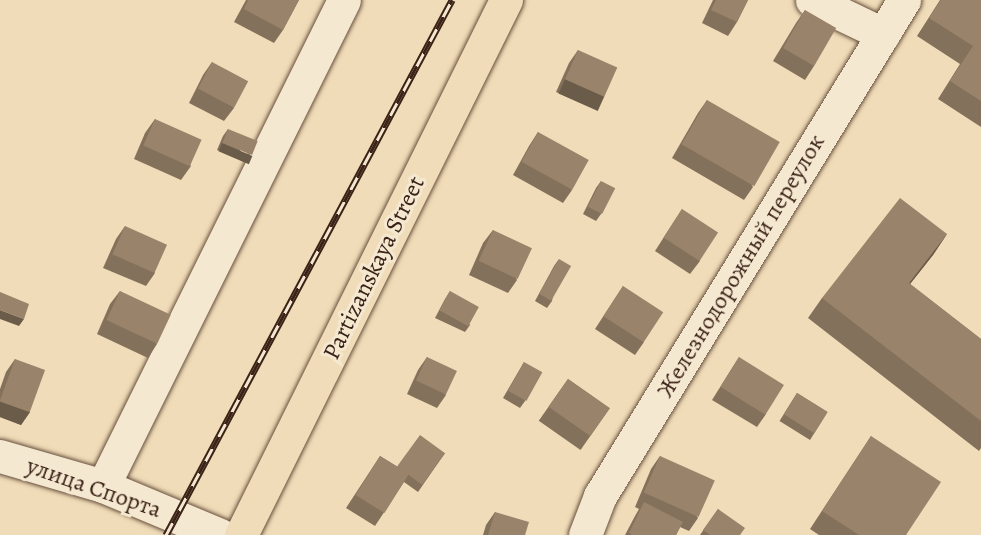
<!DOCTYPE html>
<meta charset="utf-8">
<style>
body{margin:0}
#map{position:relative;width:981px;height:535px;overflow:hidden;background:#f0dcb8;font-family:Alegreya,serif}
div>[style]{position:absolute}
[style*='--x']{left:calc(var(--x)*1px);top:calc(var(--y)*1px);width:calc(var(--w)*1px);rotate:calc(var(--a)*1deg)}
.roads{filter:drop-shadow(0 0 2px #68503e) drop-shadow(0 0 2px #68503e)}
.minor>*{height:33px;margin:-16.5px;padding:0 16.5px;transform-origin:16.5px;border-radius:16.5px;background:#f5e8d1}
.major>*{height:33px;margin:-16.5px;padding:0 16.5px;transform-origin:16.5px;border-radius:16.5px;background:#f0dcb8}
.rail>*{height:7px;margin-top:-3.5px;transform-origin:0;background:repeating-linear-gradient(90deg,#f5e8d1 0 14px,#3a2216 0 28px);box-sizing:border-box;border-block:2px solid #3a2216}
.wall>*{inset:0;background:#84715b;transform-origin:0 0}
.shaded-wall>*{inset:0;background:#6b5c4a;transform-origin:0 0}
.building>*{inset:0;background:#99836a;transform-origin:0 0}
span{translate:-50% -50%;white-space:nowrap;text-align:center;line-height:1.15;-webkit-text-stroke:6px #f5e8d1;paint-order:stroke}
.street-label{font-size:24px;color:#3a2216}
</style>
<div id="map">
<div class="roads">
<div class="minor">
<div style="--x:812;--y:0;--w:79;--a:25.6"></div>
<div style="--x:0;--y:456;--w:107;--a:16.2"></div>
<div style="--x:103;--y:486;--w:127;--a:22.7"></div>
<div style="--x:103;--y:486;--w:542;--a:-63.62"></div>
<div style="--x:585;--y:535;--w:42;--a:-69"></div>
<div style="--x:600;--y:496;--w:582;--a:-58.5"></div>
</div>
<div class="major">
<div style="--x:241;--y:535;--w:597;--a:-63.65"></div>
</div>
</div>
<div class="rail">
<div style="--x:166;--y:535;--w:607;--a:-61.87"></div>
</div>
<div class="wall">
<div style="clip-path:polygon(246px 0,299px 0,283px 30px,274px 43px,234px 22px)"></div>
<div style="clip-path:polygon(713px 0,748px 0,737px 22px,728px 36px,702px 23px)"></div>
<div style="clip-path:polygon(940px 0,981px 0,981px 127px,938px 99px,960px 64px,917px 36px)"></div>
<div style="clip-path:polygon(805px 10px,814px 66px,805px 80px,773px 61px,796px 23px)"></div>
<div style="clip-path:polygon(578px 50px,604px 96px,595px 109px,556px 92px,569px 63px)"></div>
<div style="clip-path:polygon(212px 62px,234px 108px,224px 121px,189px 103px,203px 75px)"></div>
<div style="clip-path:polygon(707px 100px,753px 187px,744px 200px,672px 158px,698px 113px)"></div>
<div style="clip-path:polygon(155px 119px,191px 166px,181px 180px,134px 159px,145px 133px)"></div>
<div style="clip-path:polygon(228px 129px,247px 163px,217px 150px,223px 136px)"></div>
<div style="clip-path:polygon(538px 132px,572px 190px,563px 203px,513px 175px,529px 146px)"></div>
<div style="clip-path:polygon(601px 181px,601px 214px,596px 221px,583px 214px,596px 188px)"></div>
<div style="clip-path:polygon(682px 209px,700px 261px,690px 274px,655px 251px)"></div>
<div style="clip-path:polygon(125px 226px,155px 273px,146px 286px,103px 268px,116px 239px)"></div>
<div style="clip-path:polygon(493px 230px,517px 280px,508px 293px,469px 275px,483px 243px)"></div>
<div style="clip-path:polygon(947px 234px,933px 255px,910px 284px,981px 339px,981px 448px,979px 451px,808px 318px,822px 298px)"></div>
<div style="clip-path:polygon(559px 259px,552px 301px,547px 308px,535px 301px,554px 266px)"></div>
<div style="clip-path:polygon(623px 286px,644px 342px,635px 355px,595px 329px)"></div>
<div style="clip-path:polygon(120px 291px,157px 344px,148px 358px,97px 334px,110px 304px)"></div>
<div style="clip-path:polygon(450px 291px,470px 325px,465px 332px,435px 318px,445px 299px)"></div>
<div style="clip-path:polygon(427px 357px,446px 395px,437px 408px,407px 394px,418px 370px)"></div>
<div style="clip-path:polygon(739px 357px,766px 414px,757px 427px,712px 400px)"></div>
<div style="clip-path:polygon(15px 359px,30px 412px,21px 425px,0 417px,0 389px,6px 372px)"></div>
<div style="clip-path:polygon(524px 362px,525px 401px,520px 408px,503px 398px)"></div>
<div style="left:568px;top:379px;width:51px;height:51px;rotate:35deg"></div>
<div style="left:797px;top:393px;width:36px;height:33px;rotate:32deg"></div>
<div style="clip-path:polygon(871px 436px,906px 535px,819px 535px,810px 529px)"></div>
<div style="clip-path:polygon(445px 453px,418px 492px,404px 482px,375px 526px,346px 508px,380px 456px,398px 467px)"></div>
<div style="clip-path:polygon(660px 456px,698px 518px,689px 531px,680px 527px,676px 535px,625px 535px,635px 516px,639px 509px,635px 507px,651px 469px)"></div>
<div style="clip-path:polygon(718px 509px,740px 535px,700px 535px)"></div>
<div style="clip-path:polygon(495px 512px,525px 535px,483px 535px,486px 525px)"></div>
</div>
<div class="shaded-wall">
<div style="left:565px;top:79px;width:43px;height:16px;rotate:24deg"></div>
<div style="left:222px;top:143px;width:33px;height:9px;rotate:23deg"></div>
<div style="clip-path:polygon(947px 234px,933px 255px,895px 303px,909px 283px)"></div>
<div style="clip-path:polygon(0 310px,24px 319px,19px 326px,0 319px)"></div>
<div style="clip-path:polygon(0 401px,30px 412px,21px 425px,0 417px)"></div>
</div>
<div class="building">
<div style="clip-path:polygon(248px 0,299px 0,283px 30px,244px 9px)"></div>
<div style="clip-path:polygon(716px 0,748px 0,737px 22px,711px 10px)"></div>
<div style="clip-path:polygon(941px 0,981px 0,981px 101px,950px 81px,973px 46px,929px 18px)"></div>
<div style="left:805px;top:10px;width:36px;height:44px;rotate:30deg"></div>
<div style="left:578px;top:50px;width:43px;height:32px;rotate:24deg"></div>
<div style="left:212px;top:62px;width:41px;height:30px;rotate:28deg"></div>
<div style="left:707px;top:100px;width:84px;height:51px;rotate:30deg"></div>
<div style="left:155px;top:119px;width:51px;height:29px;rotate:24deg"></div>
<div style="left:228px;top:129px;width:32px;height:15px;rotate:22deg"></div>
<div style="left:538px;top:132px;width:58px;height:34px;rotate:29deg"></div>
<div style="left:601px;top:181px;width:16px;height:29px;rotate:27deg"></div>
<div style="clip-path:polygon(900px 198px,947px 234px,909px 283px,981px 339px,981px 421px,822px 298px)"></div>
<div style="left:682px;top:209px;width:43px;height:34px;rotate:33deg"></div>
<div style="left:125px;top:226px;width:46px;height:31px;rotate:24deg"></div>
<div style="left:493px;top:230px;width:43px;height:34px;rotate:25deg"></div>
<div style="left:559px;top:259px;width:14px;height:40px;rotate:30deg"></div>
<div style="left:623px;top:286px;width:48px;height:36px;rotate:33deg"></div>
<div style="left:120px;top:291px;width:56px;height:32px;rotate:25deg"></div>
<div style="left:450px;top:291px;width:33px;height:22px;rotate:29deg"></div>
<div style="clip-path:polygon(0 292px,29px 304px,24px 319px,0 310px)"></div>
<div style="left:427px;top:357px;width:33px;height:26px;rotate:25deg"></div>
<div style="left:739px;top:357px;width:53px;height:35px;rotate:32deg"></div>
<div style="left:15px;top:359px;width:32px;height:45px;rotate:20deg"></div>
<div style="left:524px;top:362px;width:21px;height:33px;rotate:29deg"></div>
<div style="left:568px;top:379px;width:51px;height:34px;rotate:35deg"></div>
<div style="left:797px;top:393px;width:36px;height:25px;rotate:32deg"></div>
<div style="left:420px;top:435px;width:31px;height:39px;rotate:36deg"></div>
<div style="clip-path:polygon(871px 436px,941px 482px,906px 535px,859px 535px,822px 511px)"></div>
<div style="left:380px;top:456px;width:34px;height:46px;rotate:32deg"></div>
<div style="left:660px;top:456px;width:60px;height:40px;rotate:24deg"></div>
<div style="clip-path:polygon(644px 502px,683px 522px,676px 535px,632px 535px,629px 533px)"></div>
<div style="clip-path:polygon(718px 509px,745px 528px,740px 535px,710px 535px,703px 530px)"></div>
<div style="clip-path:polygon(495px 512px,529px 522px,525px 535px,488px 535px)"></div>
</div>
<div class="street-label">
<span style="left:741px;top:266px;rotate:-59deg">Железнодорожный переулок</span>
<span style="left:374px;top:268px;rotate:-64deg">Partizanskaya Street</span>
<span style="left:94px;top:488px;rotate:19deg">улица Спорта</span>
</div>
</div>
